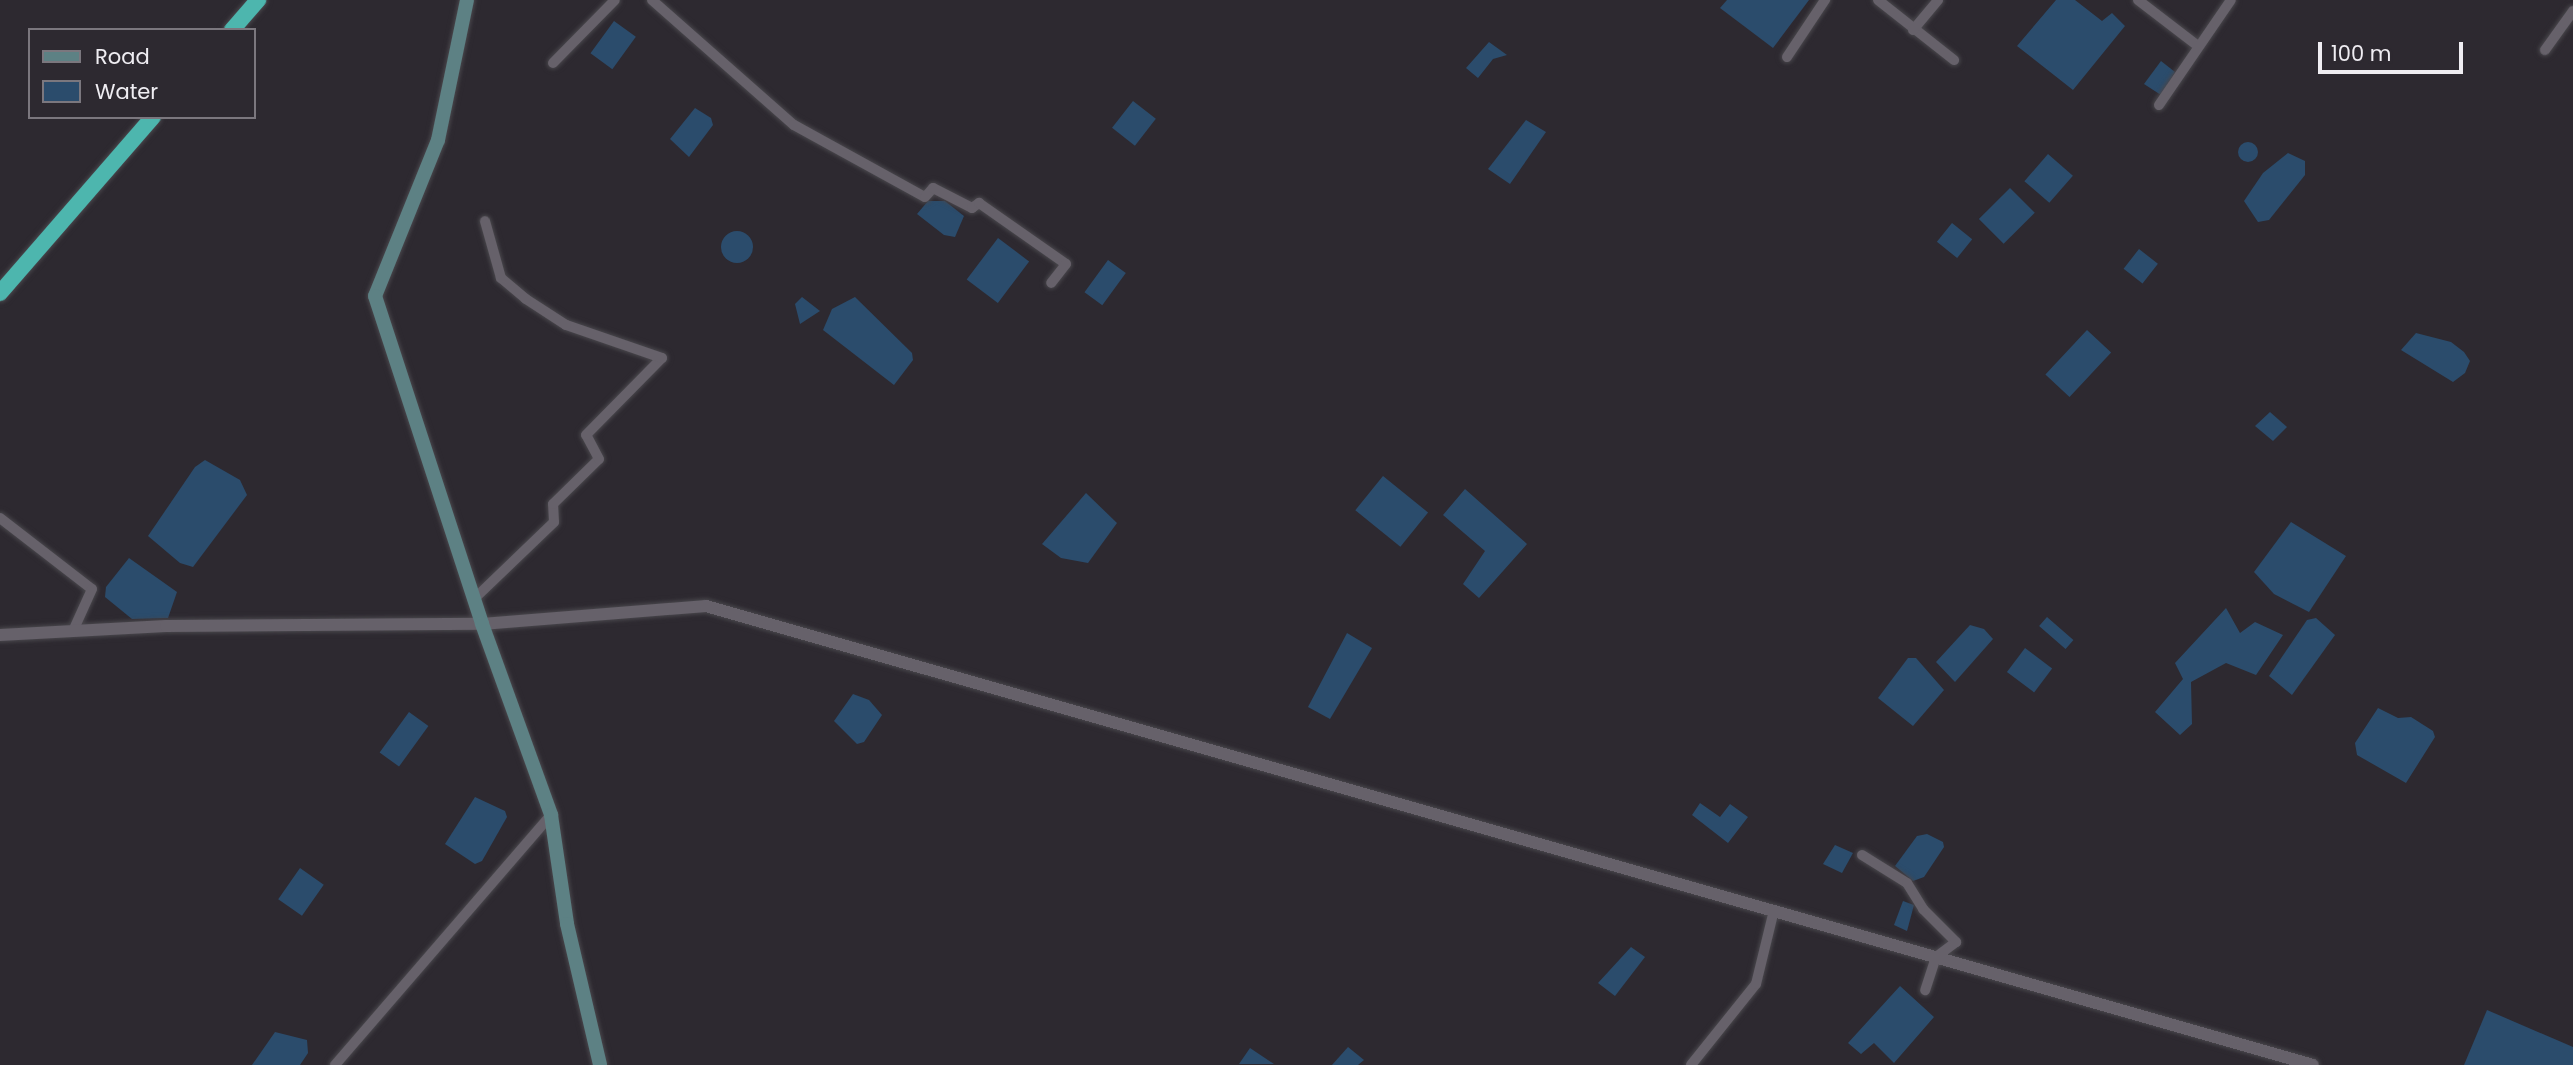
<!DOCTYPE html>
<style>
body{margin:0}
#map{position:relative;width:2573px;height:1065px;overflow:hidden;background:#2d2930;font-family:Poppins,sans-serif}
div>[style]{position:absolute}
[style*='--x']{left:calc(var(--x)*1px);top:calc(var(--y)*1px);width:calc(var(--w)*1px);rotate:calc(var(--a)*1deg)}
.water>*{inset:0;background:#2b4c6c;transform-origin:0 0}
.round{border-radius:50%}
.roads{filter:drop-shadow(0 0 2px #49474c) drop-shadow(0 0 2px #49474c)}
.minor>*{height:10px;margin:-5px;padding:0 5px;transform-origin:5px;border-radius:5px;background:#66616a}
.tertiary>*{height:12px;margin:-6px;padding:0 6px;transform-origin:6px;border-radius:6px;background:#66616a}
.secondary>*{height:14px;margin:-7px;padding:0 7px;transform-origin:7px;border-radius:7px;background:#5d8184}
.trunk>*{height:16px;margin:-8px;padding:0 8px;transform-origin:8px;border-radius:8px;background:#4db6ae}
span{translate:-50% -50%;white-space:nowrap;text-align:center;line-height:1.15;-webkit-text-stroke:7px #2d2930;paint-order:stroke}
.legend{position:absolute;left:28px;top:28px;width:228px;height:91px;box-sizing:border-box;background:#2d2930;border:2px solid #7b777e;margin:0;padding:9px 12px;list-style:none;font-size:21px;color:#efedf2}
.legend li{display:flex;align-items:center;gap:14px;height:35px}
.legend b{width:35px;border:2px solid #7b777e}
.scale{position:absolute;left:2318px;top:42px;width:145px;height:32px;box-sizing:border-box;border:4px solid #efedf2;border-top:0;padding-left:9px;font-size:21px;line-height:24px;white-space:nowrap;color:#efedf2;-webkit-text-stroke:5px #2d2930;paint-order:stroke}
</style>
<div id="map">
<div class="water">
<div style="clip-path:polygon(1727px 0,1809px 0,1773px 48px,1720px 8px)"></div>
<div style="clip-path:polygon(2056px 0,2075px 0,2102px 21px,2112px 13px,2125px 26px,2073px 90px,2017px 46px)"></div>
<div style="left:614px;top:21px;width:27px;height:40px;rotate:36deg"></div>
<div style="clip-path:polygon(1489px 42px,1507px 55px,1493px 59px,1478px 78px,1466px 68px)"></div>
<div style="clip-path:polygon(2161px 61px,2175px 72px,2161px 95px,2144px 84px)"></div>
<div style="left:1133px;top:101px;width:29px;height:34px;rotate:38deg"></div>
<div style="clip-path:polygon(695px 108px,711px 118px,713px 125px,689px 157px,670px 139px)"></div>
<div style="clip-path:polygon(1526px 120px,1546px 132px,1510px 184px,1488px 169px)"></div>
<div class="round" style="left:2238px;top:142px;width:20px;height:20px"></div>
<div style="clip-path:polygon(2288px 153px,2305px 161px,2305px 175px,2269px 220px,2258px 222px,2244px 201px,2263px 173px)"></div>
<div style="left:2048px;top:154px;width:33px;height:36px;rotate:41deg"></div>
<div style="left:2010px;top:188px;width:35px;height:44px;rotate:45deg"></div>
<div style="clip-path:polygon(928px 201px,945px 201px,964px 216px,955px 237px,944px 235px,917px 214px)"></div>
<div style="left:1952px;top:223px;width:26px;height:24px;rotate:39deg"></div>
<div class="round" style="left:721px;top:231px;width:32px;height:32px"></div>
<div style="left:998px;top:238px;width:39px;height:52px;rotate:37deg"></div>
<div style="left:2139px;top:249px;width:24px;height:25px;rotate:38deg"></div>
<div style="left:1108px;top:260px;width:22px;height:40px;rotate:36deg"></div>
<div style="clip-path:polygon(802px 297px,820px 311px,800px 324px,795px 304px)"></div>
<div style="clip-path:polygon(855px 297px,912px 353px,913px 360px,894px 385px,823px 330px,832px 309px)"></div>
<div style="left:2087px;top:330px;width:33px;height:61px;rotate:43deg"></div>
<div style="clip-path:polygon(2416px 333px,2451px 342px,2464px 352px,2470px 361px,2465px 373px,2453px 382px,2401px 350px)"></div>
<div style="clip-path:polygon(2270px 412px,2287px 427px,2273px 441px,2255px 426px)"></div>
<div style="clip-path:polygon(205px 460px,240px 480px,247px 495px,193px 567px,180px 563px,148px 536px,195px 467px)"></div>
<div style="left:1383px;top:476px;width:58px;height:44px;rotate:39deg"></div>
<div style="clip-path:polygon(1465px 489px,1527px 544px,1479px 598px,1463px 584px,1485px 551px,1443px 515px)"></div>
<div style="clip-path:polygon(1086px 493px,1117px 523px,1088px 563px,1061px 558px,1042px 544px)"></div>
<div style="clip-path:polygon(2291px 522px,2346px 556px,2309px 612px,2274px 594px,2254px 572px)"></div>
<div style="clip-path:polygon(129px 558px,177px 592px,168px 618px,132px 619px,105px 597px,106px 587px)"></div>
<div style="clip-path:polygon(2226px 608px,2240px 633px,2255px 622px,2283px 635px,2256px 675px,2226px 663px,2191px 682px,2192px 724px,2180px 735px,2155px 712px,2183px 679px,2175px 663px)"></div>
<div style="left:2047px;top:617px;width:35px;height:12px;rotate:41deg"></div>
<div style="clip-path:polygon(2316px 618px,2335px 635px,2292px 695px,2269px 676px,2307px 620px)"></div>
<div style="clip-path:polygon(1970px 625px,1984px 629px,1993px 639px,1955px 682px,1936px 662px)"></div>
<div style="clip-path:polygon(1347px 633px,1372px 648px,1330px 719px,1308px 707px)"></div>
<div style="left:2025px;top:648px;width:34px;height:30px;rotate:37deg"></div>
<div style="clip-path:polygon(1908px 658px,1916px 658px,1944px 690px,1913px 726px,1878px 698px)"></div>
<div style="clip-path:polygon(853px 694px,869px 700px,882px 715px,864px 742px,857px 744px,834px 721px)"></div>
<div style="clip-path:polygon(2378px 708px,2398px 718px,2411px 717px,2433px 731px,2435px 737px,2406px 783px,2357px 755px,2355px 743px)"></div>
<div style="left:409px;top:712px;width:24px;height:50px;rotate:36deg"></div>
<div style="clip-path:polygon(475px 797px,505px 811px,507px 817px,482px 861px,475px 864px,445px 844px)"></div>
<div style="clip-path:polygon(1700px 803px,1720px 817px,1730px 804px,1748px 817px,1728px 843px,1692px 815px)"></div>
<div style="clip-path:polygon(1927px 834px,1943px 842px,1944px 847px,1924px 877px,1913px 881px,1895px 866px,1917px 836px)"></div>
<div style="clip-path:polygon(1835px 845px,1853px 853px,1842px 873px,1823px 864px)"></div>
<div style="left:300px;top:868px;width:29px;height:38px;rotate:35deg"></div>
<div style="clip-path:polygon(1903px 901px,1914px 905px,1907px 931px,1894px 925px)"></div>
<div style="clip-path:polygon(1631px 947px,1645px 957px,1615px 996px,1598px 983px)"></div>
<div style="clip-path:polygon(1900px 986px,1934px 1017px,1894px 1063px,1874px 1043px,1861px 1054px,1848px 1043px)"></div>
<div style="clip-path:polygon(2487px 1010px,2573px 1047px,2573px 1065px,2464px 1065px)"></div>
<div style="clip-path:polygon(275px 1032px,307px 1040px,308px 1053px,300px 1065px,252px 1065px)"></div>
<div style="clip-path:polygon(1348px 1047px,1364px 1060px,1358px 1065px,1332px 1065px)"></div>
<div style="clip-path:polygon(1250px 1048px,1274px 1064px,1239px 1064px)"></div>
</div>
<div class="roads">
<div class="minor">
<div style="--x:652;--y:0;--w:189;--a:41.4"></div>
<div style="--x:794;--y:125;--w:149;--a:28.8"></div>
<div style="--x:925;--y:197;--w:12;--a:-48"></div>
<div style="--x:933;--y:188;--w:44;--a:27.1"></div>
<div style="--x:972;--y:208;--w:9;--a:-36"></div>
<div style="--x:979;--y:203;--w:106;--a:35"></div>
<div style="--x:1066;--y:264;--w:24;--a:128"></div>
<div style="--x:1878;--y:0;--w:97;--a:38.3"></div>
<div style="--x:2138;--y:0;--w:76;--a:37.5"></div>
<div style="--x:1913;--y:30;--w:39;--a:-50"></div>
<div style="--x:2545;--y:50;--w:48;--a:-54.3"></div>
<div style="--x:1787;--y:57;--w:69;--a:-56.3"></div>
<div style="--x:553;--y:63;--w:88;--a:-45.5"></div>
<div style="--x:2159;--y:105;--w:127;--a:-55.6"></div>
<div style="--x:0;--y:518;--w:116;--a:37.7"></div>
<div style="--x:92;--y:589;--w:46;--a:114.3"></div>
<div style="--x:474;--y:599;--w:111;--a:-43.9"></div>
<div style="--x:554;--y:522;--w:18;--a:-93"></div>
<div style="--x:553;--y:504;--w:64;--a:-44.4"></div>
<div style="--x:599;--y:459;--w:27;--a:-118"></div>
<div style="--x:586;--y:435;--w:108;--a:-45.4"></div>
<div style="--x:662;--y:358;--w:102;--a:-161"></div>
<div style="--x:566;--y:325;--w:48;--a:-147"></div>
<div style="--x:526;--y:299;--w:33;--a:-140"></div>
<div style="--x:501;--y:278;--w:59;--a:-105.7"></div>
<div style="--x:1862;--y:855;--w:53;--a:31.9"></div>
<div style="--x:1907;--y:883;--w:31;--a:58"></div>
<div style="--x:1923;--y:909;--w:47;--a:45"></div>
<div style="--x:1956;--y:942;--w:25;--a:143"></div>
<div style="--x:1936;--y:957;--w:35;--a:108"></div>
<div style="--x:335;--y:1065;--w:330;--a:-49.2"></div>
<div style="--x:1691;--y:1065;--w:104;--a:-51.3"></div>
<div style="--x:1756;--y:984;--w:76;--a:-76.3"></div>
</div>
<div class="tertiary">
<div style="--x:0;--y:635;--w:166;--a:-3.1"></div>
<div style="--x:166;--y:626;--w:316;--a:-0.4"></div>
<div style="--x:482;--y:624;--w:225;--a:-4.6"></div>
<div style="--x:706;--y:606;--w:1671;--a:15.94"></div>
</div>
<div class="secondary">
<div style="--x:467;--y:0;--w:143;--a:101.7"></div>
<div style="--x:438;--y:140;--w:168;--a:112"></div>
<div style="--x:375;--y:296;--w:345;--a:71.9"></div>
<div style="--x:482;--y:624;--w:203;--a:70.1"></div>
<div style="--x:551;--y:815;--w:110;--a:81.6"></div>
<div style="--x:567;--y:924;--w:145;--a:76.8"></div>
</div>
<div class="trunk">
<div style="--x:232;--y:30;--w:40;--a:-49"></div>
<div style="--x:0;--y:293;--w:233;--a:-49"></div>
</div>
</div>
<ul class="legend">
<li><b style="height:9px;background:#5d8184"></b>Road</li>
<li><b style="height:19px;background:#2b4c6c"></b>Water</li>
</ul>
<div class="scale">100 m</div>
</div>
